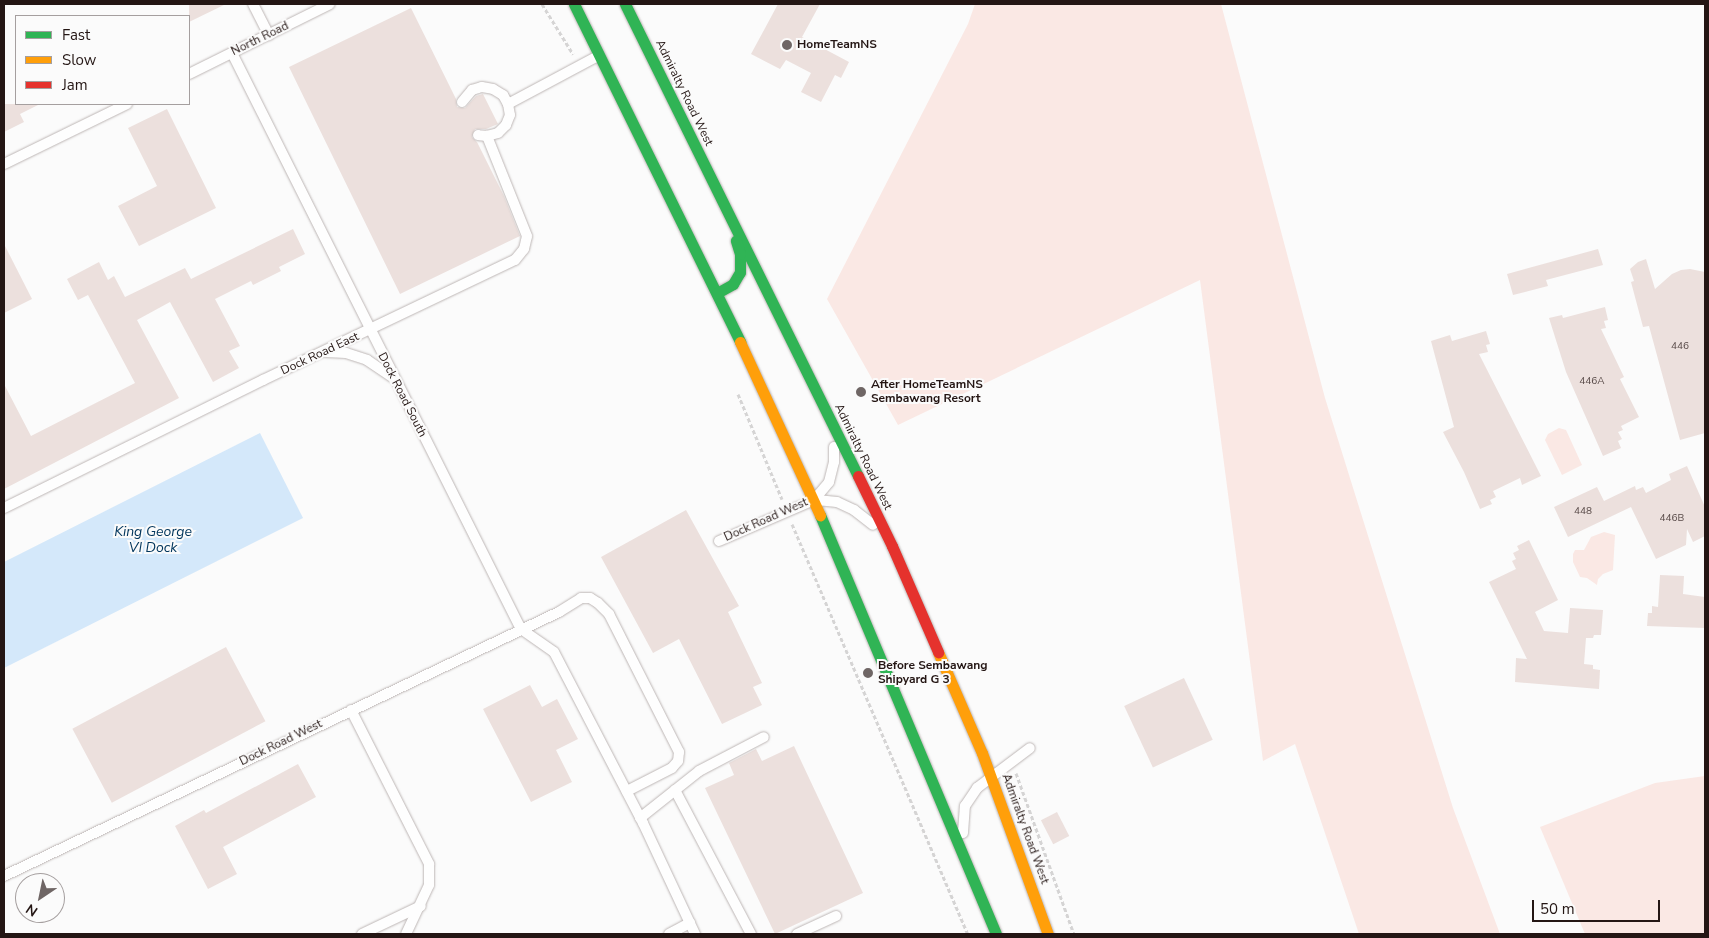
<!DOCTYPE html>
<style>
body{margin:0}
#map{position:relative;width:1709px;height:938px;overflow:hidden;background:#fbfbfb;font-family:"Nunito Sans",sans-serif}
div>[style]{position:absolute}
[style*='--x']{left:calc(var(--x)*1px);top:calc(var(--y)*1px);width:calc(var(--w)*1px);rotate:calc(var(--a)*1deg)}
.green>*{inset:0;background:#fae8e4}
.water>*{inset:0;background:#d4e8fa}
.building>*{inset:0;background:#ece0dd;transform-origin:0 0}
.path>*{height:3px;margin-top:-1.5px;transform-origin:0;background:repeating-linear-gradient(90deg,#d5d4d4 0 4px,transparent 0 6.5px)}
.roads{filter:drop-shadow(0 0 1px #bdb6b5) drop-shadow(0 0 1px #bdb6b5)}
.lane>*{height:10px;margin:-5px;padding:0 5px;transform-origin:5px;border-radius:5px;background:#fefefe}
.fast>*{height:11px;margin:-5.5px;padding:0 5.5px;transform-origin:5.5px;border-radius:5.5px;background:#30b455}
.slow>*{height:11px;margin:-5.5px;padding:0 5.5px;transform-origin:5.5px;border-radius:5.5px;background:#ff9f0a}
.jam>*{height:11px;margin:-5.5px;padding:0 5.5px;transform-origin:5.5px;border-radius:5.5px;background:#e5322d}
.dots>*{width:14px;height:14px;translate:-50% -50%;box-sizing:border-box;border:2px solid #fbfbfb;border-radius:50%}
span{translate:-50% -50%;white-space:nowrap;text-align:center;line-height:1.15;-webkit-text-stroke:4px #fbfbfb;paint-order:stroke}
.number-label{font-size:10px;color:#564846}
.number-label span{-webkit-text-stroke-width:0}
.street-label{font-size:12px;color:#241614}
.poi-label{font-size:12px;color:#241614;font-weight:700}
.left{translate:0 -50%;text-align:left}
.water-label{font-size:14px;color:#00355c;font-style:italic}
.frame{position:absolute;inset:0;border:5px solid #241614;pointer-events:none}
.legend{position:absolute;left:15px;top:15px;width:175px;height:90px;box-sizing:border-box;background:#fbfbfb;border:1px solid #a59f9f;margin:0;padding:6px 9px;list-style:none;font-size:15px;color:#241614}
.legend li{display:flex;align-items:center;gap:10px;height:25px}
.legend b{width:25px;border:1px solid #a59f9f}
.north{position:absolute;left:15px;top:873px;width:50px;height:50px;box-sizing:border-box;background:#fbfbfb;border:1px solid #a59f9f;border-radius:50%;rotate:214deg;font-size:14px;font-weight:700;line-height:20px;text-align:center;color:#241614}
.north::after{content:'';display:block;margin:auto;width:18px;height:22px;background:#6f6665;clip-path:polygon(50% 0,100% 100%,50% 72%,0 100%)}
.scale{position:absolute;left:1532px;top:900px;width:128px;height:22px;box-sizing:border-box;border:2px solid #241614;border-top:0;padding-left:6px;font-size:15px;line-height:18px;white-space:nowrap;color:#241614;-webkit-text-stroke:4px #fbfbfb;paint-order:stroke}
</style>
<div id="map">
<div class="green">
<div style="clip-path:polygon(975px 4px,1221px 4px,1325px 398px,1453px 808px,1500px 934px,1359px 934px,1295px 744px,1263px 761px,1200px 280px,898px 425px,827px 299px,968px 24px)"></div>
<div style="clip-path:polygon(1559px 428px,1566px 430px,1582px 465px,1562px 475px,1545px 440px,1548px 434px)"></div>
<div style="clip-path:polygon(1604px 532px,1615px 535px,1613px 570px,1603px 574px,1598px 579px,1597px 585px,1587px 578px,1580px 577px,1573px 562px,1573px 554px,1575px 550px,1584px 550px,1591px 537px)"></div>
<div style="clip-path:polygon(1705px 776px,1705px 934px,1585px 934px,1540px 827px,1655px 783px)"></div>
</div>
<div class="water">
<div style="clip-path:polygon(260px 433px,303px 518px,4px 668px,4px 562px)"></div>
</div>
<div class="building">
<div style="clip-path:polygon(189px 4px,226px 4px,189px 22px)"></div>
<div style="clip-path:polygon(778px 4px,820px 4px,802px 37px,849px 62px,841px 78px,835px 75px,821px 102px,801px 92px,811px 73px,786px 60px,780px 69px,751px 54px)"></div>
<div style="clip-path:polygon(411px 8px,456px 99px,457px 107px,465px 108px,476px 96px,483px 94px,498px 124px,486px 129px,475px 129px,472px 137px,477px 142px,504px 196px,520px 236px,400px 294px,289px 67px)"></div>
<div style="clip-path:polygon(4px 104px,40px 104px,20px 114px,24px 122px,4px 132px)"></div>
<div style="clip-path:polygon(167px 109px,216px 208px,139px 246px,118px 206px,157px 186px,128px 128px)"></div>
<div style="clip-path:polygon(293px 229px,305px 254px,279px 267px,281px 271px,253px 285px,251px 281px,215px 299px,240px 346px,229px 351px,239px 368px,213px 382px,170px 302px,137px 320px,179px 398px,4px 489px,4px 384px,31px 436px,135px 383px,88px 295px,78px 300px,67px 279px,99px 262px,108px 280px,114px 276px,125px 297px,185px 268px,191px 279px)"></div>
<div style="clip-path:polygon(4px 244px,32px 299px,4px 313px)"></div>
<div style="clip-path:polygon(1598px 249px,1603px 265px,1546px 280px,1548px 286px,1513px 295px,1507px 274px)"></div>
<div style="clip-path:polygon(1646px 259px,1655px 289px,1672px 274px,1681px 270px,1690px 269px,1705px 272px,1705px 433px,1680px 440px,1649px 326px,1643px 327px,1631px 282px,1634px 281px,1630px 269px,1638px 262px)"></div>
<div style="clip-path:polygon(1605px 307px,1608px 320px,1604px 321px,1606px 328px,1601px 329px,1624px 377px,1620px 379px,1639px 417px,1621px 426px,1623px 430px,1618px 432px,1622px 439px,1618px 441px,1621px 448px,1603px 456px,1566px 372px,1549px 318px,1562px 315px,1563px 318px)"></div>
<div style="clip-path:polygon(1486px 331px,1490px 344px,1486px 345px,1488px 352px,1479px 354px,1541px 476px,1522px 485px,1520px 478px,1493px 491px,1496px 497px,1490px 500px,1492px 504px,1480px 509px,1464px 472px,1443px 432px,1454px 427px,1431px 341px,1450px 335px,1452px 341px)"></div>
<div style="clip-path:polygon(1687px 466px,1705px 507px,1705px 536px,1693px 542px,1687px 529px,1686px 545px,1656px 559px,1631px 507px,1568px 537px,1554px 507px,1597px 487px,1604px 501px,1635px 486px,1636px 490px,1643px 487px,1646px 493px,1671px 480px,1669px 474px)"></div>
<div style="clip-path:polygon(686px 510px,739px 606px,728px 612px,762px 683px,753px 687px,762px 705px,722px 724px,679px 639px,653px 653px,601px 557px)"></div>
<div style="clip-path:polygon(1529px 540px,1558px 600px,1535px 612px,1544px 631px,1568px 633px,1570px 608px,1603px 610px,1601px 635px,1594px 635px,1593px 638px,1586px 638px,1584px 664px,1593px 665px,1593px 669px,1600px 670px,1599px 689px,1515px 682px,1516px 658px,1527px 659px,1489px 582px,1516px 569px,1512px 561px,1516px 559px,1513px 553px,1519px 550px,1517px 546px)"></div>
<div style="clip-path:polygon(1660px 575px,1684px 576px,1683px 594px,1705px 597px,1705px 628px,1647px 626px,1648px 613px,1652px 613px,1652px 606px,1658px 607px)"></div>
<div style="left:226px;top:647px;width:84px;height:174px;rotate:62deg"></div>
<div style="left:1184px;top:678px;width:68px;height:66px;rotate:65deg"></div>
<div style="clip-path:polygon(530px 685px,542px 707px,557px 699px,578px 739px,556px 750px,572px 782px,531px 802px,483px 709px)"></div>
<div style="clip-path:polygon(794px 746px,863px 893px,775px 934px,705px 788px,734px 775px,729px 763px,756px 749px,762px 761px)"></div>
<div style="clip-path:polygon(298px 764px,316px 797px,223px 847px,237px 874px,208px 889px,175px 826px,204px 810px,206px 813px)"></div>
<div style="left:1057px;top:812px;width:27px;height:18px;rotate:63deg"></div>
</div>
<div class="path">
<div style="--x:542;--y:4;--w:59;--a:58.2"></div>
<div style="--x:738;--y:394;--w:114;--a:67.3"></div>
<div style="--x:792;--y:524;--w:446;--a:66.8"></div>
<div style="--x:1016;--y:773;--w:171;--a:70.2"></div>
</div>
<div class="roads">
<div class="lane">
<div style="--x:253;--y:4;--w:35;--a:63"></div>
<div style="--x:232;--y:53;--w:644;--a:63.36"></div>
<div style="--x:521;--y:629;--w:40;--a:34.9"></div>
<div style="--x:554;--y:652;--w:193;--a:62.5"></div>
<div style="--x:643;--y:823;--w:123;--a:64.9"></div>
<div style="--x:189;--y:74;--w:157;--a:-26.4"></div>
<div style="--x:462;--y:102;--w:16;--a:-50"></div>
<div style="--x:472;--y:90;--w:10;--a:-17"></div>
<div style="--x:482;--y:87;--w:11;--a:10"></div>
<div style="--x:493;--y:89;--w:12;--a:31"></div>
<div style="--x:503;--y:95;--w:10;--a:61"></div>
<div style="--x:508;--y:104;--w:11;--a:80"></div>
<div style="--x:510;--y:115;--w:11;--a:112"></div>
<div style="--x:506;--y:125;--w:11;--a:135"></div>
<div style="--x:498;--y:133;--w:11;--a:165"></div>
<div style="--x:487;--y:136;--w:9;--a:-174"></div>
<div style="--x:508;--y:104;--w:102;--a:-28.1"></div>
<div style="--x:4;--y:164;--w:137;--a:-26"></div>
<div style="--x:326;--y:352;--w:20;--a:3"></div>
<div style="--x:346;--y:353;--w:22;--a:18"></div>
<div style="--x:367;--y:360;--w:30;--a:34"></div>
<div style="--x:817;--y:500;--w:20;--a:6"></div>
<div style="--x:837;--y:502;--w:19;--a:25"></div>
<div style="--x:854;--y:510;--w:24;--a:38"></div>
<div style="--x:4;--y:508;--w:289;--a:-26.3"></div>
<div style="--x:263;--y:380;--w:279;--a:-25.5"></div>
<div style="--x:515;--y:260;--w:14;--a:-51"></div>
<div style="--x:524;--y:249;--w:13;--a:-77"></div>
<div style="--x:527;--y:236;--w:108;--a:-111.8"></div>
<div style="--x:719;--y:541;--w:103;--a:-23.3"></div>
<div style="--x:814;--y:500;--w:23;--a:-50"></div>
<div style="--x:829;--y:482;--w:21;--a:-76"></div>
<div style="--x:834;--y:462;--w:15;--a:-90"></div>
<div style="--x:351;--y:710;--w:173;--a:63.1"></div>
<div style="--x:429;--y:864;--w:21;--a:90"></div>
<div style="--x:429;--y:885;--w:54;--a:115.1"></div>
<div style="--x:675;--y:790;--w:163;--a:62.2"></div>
<div style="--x:640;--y:818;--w:75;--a:-38.5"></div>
<div style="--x:699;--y:771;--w:73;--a:-27.6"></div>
<div style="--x:963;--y:833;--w:27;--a:-86"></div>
<div style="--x:965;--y:806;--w:22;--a:-56"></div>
<div style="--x:977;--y:788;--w:66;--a:-37"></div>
<div style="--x:4;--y:876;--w:615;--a:-25.44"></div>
<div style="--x:559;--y:612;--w:26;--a:-32"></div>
<div style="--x:581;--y:598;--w:9;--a:0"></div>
<div style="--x:590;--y:598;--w:9;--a:32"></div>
<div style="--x:598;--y:603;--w:16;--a:45"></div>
<div style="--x:609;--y:614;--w:155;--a:63.1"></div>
<div style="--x:679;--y:752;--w:9;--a:96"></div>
<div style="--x:678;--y:761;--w:9;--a:131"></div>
<div style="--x:672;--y:768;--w:51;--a:152.9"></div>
<div style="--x:362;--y:934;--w:65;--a:-25.4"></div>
<div style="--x:669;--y:934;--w:24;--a:-28"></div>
<div style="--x:797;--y:934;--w:43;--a:-24.8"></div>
</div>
<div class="fast">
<div style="--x:574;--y:4;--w:377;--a:63.8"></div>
<div style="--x:625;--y:4;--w:526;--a:63.73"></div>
<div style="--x:717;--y:293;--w:18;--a:-29"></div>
<div style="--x:733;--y:284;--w:14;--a:-60"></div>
<div style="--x:740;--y:272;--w:18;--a:-90"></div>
<div style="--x:740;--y:254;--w:14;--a:-107"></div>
<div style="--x:820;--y:515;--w:454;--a:67.2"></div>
</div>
<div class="slow">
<div style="--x:740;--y:342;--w:191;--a:65.2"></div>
<div style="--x:938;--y:652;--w:110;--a:66.5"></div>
<div style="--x:982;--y:753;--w:193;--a:70"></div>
</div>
<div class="jam">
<div style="--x:858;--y:476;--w:78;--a:64.1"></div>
<div style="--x:892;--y:546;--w:116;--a:66.5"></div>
</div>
</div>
<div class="dots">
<div style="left:787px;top:45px;background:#6f6665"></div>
<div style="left:861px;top:392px;background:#6f6665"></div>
<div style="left:868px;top:673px;background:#6f6665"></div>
</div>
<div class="number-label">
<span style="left:1680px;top:347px">446</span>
<span style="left:1592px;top:382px">446A</span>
<span style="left:1583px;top:512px">448</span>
<span style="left:1672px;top:519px">446B</span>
</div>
<div class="street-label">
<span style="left:260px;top:39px;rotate:-26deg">North Road</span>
<span style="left:684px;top:93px;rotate:64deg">Admiralty Road West</span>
<span style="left:320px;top:354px;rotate:-25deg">Dock Road East</span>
<span style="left:402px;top:395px;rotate:63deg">Dock Road South</span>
<span style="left:863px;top:457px;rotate:64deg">Admiralty Road West</span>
<span style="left:766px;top:520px;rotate:-24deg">Dock Road West</span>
<span style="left:281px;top:743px;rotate:-26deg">Dock Road West</span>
<span style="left:1025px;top:829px;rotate:70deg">Admiralty Road West</span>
</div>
<div class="poi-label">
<span class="left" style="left:797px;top:45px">HomeTeamNS</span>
<span class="left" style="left:871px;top:392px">After HomeTeamNS<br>Sembawang Resort</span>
<span class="left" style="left:878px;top:673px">Before Sembawang<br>Shipyard G 3</span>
</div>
<div class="water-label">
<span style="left:153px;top:540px">King George<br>VI Dock</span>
</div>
<div class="frame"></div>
<ul class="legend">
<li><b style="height:6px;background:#30b455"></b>Fast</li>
<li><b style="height:6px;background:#ff9f0a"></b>Slow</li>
<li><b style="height:6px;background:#e5322d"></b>Jam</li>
</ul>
<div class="north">N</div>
<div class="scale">50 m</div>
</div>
